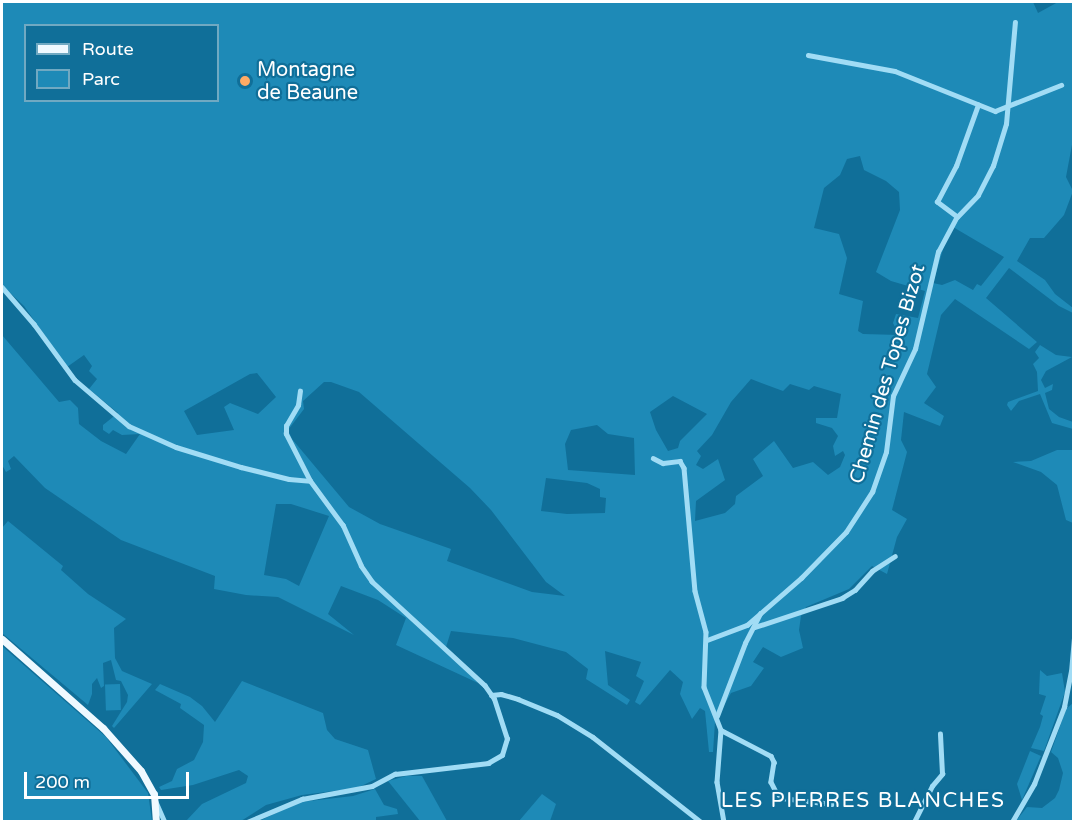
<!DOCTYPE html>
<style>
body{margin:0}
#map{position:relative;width:1075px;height:823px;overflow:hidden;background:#106f99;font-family:"Varela Round",sans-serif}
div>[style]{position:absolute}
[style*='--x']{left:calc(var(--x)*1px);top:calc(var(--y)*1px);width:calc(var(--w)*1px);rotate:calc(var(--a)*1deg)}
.green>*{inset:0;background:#1e8ab7;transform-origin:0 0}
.street>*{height:4.5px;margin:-2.25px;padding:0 2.25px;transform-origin:2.25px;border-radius:2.25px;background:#a1dcf5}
.primary>*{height:7px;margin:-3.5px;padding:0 3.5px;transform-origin:3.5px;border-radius:3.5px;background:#eff9ff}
.dots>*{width:16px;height:16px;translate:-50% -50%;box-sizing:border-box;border:3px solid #106f99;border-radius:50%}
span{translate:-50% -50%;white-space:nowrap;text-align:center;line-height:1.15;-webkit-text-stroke:4.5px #106f99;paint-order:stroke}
.poi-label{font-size:20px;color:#fff}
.left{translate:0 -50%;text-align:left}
.street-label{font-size:20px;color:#fff}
.neighbourhood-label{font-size:21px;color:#fff;letter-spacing:1.5px}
.frame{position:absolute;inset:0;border:3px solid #fff;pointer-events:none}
.legend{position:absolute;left:24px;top:24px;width:195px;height:78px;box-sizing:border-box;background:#106f99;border:2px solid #70a9c2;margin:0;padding:8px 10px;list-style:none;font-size:18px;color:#fff}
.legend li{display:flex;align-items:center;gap:12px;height:30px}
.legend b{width:30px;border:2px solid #70a9c2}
.scale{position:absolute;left:24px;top:772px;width:165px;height:27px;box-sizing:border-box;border:3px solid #fff;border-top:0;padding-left:8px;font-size:18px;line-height:21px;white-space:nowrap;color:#fff;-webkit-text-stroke:4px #106f99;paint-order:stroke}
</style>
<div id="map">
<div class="green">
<div style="clip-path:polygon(evenodd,2px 2px,1033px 2px,1038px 13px,1058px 2px,1073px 2px,1074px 134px,1066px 177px,1073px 191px,1064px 215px,1044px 238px,1030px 238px,1017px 261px,1045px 280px,1055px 294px,1073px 308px,1073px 313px,1059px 306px,1009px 268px,986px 298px,1037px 342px,1029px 349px,955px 299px,941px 315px,927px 374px,936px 387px,924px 403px,944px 416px,940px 426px,904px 412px,901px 440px,907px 452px,892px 510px,907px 519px,897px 537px,887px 574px,872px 566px,849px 589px,806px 607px,801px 616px,799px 630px,803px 648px,781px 657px,763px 647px,753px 662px,764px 668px,751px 686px,731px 693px,715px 722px,713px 752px,709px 752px,705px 711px,700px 708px,692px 719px,680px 694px,683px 682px,670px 670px,640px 705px,635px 702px,644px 681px,636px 676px,641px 662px,605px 651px,608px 685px,630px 700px,627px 705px,586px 679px,588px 669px,566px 652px,513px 638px,451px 631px,446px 647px,478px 683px,396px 645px,406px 618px,378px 600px,341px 586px,328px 614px,354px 635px,278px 597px,246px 595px,214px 589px,215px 576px,121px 540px,45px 488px,14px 456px,8px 461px,11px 469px,6px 472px,2px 465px,2px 335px,59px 402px,70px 400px,78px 408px,79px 424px,101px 441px,126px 454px,140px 434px,122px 435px,113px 430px,109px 434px,103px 430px,103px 425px,118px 413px,89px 389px,97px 379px,89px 371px,92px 366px,84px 355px,67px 367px,24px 306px,2px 285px,2px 2px,26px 26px,218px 26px,218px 100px,26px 100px,26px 26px,2px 2px,860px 156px,864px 170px,886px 181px,899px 192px,900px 210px,876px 272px,891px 281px,925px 291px,918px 318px,896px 314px,893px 323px,899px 335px,863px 334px,858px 331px,863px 301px,839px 294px,847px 258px,839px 234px,814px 228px,824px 188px,840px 175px,847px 159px,860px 156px,2px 2px,953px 227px,1004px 257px,981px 286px,977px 284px,973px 290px,955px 280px,942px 285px,933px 283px,944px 246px,953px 227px,2px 2px,257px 373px,276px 397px,258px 414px,230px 403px,224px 407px,234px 430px,197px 435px,184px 411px,250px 374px,257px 373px,2px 2px,751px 379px,783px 391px,790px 384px,809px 390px,814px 386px,841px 394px,837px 418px,816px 418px,816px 423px,832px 428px,838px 436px,833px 446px,835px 456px,843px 451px,845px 455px,840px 467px,828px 475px,813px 462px,793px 468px,774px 441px,753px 459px,763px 476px,736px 496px,735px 504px,725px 513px,695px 521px,696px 501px,725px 480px,718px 459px,703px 469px,696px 465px,701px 456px,697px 451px,712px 435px,731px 402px,751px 379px,2px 2px,324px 382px,331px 382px,359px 392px,470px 488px,491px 510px,546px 582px,565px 596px,532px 592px,447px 561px,451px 549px,380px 524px,349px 507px,292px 439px,288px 430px,304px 409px,303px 401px,324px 382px,2px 2px,673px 396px,707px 414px,680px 441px,678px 448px,668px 451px,656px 430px,650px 412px,673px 396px,2px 2px,597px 425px,608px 434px,634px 438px,635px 475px,568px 470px,565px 444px,571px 430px,597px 425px,2px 2px,546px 478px,587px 483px,600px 489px,600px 497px,606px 498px,605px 513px,567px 514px,541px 511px,546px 478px,2px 2px,276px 504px,291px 504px,329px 516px,299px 586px,286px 579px,264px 575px,276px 504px)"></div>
<div style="clip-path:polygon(1040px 345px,1056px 355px,1072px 357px,1046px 371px,1041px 380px,1045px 388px,1053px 384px,1052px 390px,1045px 393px,1049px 409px,1059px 417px,1073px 422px,1073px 429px,1052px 423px,1040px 394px,1019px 401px,1011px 411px,1007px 405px,1008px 402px,1038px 391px,1037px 372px,1033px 364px,1039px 358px,1035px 352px)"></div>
<div style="clip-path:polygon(1057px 450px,1073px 450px,1073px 523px,1066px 520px,1057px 485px,1041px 472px,1013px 462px,1031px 461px)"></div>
<div style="clip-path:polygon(8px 521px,63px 566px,61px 570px,88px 594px,126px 619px,114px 628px,115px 658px,122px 671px,152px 684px,114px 728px,112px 726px,127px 702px,128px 695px,121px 681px,116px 680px,111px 660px,103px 663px,104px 686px,101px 688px,97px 678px,92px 684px,92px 694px,88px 705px,2px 633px,2px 528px)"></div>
<div style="clip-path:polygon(2px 646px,106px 737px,148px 793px,152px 821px,2px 821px)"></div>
<div style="clip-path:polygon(1040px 670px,1047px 676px,1062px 673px,1065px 692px,1044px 751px,1031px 748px,1040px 727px,1043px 716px,1040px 714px,1046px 696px,1039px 694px)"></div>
<div style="clip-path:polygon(242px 681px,323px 713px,327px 730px,335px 739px,368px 750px,376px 779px,357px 788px,302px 795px,266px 805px,241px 821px,186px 821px,202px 804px,246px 783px,248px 776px,239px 770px,193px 785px,161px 790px,159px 787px,172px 781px,177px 769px,194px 760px,203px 742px,204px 725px,180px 708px,181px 704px,155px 690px,160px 684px,190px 697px,202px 706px,215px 722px)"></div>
<div style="left:120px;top:684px;width:26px;height:15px;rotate:88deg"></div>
<div style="clip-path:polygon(1073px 703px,1073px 821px,1016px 821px,1027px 807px,1042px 808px,1055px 798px,1059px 790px,1063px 773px,1058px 758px,1051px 752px,1066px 709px)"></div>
<div style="clip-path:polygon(1030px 751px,1041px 756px,1022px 800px,1017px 784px)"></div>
<div style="clip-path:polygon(406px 776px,422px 776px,447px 821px,420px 821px,388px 781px)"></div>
<div style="clip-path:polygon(375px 789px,384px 805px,397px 809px,398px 814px,376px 817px,376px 821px,257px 822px,300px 802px,353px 796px)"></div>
<div style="clip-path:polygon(542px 794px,556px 804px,550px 821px,519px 821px)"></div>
</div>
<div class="street">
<div style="--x:808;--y:55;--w:88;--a:10.4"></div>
<div style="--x:895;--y:71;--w:108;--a:21.8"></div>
<div style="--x:995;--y:111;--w:71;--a:-21.5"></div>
<div style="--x:957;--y:217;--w:25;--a:-143"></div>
<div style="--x:937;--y:202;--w:41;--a:-62.2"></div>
<div style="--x:956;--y:166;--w:65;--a:-70.2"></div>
<div style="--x:2;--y:287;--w:49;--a:49.1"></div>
<div style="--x:34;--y:324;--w:69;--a:53.8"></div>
<div style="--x:75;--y:380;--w:71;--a:40.4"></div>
<div style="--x:129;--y:426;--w:51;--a:24.1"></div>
<div style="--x:176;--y:447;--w:68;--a:17.1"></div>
<div style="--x:241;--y:467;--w:49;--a:14"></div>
<div style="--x:289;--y:479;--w:21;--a:5"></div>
<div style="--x:653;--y:458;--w:11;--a:27"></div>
<div style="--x:663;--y:463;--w:17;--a:-7"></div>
<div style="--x:680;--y:461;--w:8;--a:60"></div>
<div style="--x:684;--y:468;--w:123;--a:84.9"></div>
<div style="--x:695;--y:591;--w:42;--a:75"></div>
<div style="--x:706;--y:632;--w:55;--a:92.1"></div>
<div style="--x:704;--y:687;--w:46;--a:68.4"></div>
<div style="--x:721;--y:730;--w:52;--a:94.4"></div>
<div style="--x:717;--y:782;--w:41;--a:80.1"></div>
<div style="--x:755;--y:627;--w:92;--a:-18.4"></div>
<div style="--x:842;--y:598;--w:15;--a:-32"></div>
<div style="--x:855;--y:590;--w:25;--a:-48"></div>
<div style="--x:872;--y:571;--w:27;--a:-33"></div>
<div style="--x:707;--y:640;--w:43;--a:-20.6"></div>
<div style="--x:747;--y:625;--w:72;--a:-41"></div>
<div style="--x:801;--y:578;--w:64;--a:-45.6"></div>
<div style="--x:846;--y:532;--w:48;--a:-57"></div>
<div style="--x:872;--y:492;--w:42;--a:-70.7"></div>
<div style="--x:886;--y:452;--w:56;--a:-82.9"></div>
<div style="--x:893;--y:396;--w:52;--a:-64.9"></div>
<div style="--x:915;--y:349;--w:100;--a:-76.7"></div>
<div style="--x:938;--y:252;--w:40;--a:-62"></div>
<div style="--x:957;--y:217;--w:30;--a:-46"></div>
<div style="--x:978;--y:195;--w:33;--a:-63"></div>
<div style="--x:993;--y:166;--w:44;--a:-72.8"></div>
<div style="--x:1006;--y:124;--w:102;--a:-85"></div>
<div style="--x:491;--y:695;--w:10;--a:-6"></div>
<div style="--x:501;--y:694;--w:18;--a:16"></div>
<div style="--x:518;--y:699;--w:42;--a:22.3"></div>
<div style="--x:557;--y:715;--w:42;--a:31.4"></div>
<div style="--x:593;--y:737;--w:137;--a:38.2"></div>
<div style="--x:717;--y:716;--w:78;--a:-69"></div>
<div style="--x:745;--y:643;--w:33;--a:-63"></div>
<div style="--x:721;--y:730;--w:56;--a:27.5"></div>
<div style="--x:771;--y:756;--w:7;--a:63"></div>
<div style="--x:774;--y:762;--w:20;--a:99"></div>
<div style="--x:771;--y:782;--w:11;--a:63"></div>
<div style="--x:776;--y:792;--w:8;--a:45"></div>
<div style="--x:782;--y:798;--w:50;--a:6.8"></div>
<div style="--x:156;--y:802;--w:22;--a:66"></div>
<div style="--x:247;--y:822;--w:60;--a:-22.7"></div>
<div style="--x:302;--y:799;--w:71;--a:-10.5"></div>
<div style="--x:372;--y:786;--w:26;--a:-28"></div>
<div style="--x:395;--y:774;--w:94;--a:-6.7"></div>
<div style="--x:488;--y:763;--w:16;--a:-30"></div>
<div style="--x:502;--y:755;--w:17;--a:-73"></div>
<div style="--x:507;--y:739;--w:42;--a:-108"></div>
<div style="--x:494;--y:699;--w:16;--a:-125"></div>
<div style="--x:485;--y:686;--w:154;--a:-137.4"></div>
<div style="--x:372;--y:582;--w:19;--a:-125"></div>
<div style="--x:361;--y:566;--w:44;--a:-114.2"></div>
<div style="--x:343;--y:526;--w:56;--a:-126.3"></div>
<div style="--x:310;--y:481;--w:53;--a:-117.1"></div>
<div style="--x:286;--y:434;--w:8;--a:-90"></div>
<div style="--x:286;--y:426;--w:24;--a:-60"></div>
<div style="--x:298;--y:405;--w:14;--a:-82"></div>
<div style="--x:914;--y:822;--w:40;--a:-63.4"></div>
<div style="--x:932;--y:786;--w:16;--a:-50"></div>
<div style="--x:942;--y:774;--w:40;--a:-92.9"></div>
<div style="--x:1012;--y:822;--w:44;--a:-59.9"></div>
<div style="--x:1034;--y:784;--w:83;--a:-68.7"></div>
<div style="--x:1064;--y:707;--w:36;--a:-79"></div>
<div style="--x:1071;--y:672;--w:33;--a:-85"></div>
</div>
<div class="primary">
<div style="--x:2;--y:639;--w:135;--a:41.4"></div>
<div style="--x:103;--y:728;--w:57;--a:48.5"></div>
<div style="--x:141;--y:771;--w:26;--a:61"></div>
<div style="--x:154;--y:794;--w:28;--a:86"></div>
</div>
<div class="dots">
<div style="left:245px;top:81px;background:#ffab65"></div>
</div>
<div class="poi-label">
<span class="left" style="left:257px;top:82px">Montagne<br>de Beaune</span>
</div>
<div class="street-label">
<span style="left:888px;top:374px;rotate:-74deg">Chemin des Topes Bizot</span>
</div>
<div class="neighbourhood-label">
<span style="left:863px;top:801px">LES PIERRES BLANCHES</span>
</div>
<div class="frame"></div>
<ul class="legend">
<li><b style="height:8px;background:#eff9ff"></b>Route</li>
<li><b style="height:16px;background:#1e8ab7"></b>Parc</li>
</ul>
<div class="scale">200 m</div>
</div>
